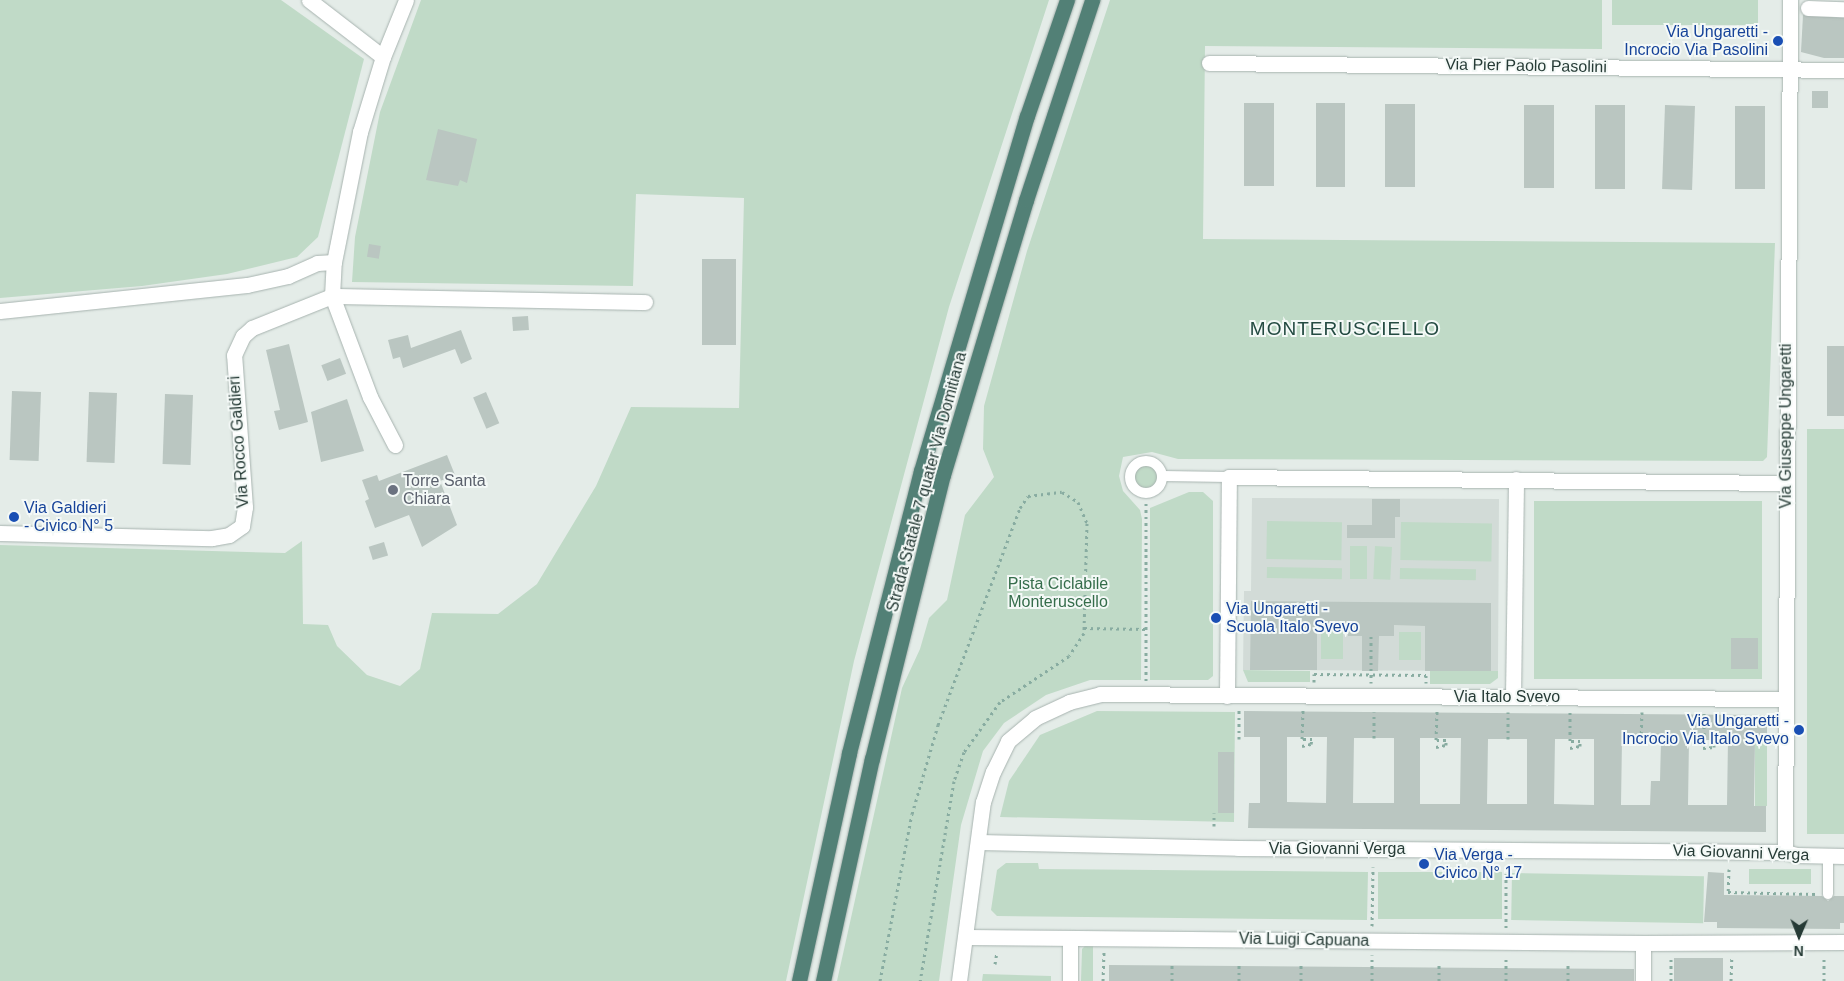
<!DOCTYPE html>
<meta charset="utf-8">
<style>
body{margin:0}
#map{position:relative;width:1844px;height:981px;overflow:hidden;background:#e4ece8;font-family:Helvetica,sans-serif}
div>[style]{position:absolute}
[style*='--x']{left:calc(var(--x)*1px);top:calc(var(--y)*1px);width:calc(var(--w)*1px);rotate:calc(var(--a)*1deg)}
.built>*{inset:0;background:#d2dbd7}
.green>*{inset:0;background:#c0dac7;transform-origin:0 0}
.round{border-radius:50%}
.building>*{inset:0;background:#bac6c1;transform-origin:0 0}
.path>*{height:3px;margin-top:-1.5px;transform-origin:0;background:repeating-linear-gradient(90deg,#88aca1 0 2.5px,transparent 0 6.5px)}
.roads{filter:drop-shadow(0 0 1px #a7b3af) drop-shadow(0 0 1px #a7b3af)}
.service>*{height:10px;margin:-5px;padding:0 5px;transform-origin:5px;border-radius:5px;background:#fff}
.service>.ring{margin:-5px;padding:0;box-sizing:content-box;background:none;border:10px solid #fff;border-radius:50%}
.minor>*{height:15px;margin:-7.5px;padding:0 7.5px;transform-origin:7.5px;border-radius:7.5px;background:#fff}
.trunk>*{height:15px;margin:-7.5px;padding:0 7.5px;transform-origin:7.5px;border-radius:7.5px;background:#528076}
.dots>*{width:14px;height:14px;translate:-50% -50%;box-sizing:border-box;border:2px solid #f4f9f7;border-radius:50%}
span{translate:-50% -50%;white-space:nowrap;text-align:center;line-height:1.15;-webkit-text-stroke:4px #f4f9f7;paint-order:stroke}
.transit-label{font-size:16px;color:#164399}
.right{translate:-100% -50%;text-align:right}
.left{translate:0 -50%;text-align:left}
.street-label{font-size:16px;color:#263b36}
.worship-label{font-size:16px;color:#5b616d}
.park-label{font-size:16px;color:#356d4b}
.quarter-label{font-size:19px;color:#244b42;letter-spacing:1px}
.north{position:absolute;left:1774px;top:911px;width:50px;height:50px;-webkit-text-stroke:4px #f4f9f7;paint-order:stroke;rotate:181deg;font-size:14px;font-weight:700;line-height:20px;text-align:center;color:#263b36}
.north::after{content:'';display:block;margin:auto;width:18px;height:22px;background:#263b36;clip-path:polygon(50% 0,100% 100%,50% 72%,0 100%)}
</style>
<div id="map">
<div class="built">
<div style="clip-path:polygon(1252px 498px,1499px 499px,1498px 671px,1243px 670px,1244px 591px,1251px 591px)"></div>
</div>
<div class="green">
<div style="clip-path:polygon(0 0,281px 0,364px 59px,318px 237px,297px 257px,227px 274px,142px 286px,0 298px)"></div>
<div style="clip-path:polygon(421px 0,1049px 0,949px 307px,854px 661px,786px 981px,0 981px,0 545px,285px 553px,302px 541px,303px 624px,328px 625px,337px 646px,367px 675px,400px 686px,420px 669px,432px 613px,498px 614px,537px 584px,596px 486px,631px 407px,739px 408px,744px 198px,636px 194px,633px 286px,352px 282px,355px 237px,380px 112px)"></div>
<div style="clip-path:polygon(1110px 0,1602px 0,1602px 49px,1205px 46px,1203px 239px,1775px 243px,1767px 457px,1763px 461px,1178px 459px,1152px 452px,1123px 457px,1119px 476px,1123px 491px,1140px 510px,1142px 519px,1141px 680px,1090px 680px,1046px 695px,1004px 723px,983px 751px,961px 825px,939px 981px,837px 981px,902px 688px,920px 649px,929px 618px,947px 600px,965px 515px,994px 477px,983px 449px,984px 406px,1027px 251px)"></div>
<div style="left:1612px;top:0;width:146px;height:25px"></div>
<div style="left:1844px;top:429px;width:405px;height:37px;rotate:90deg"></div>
<div class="round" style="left:1134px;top:464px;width:24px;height:24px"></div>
<div style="clip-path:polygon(1189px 492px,1203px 492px,1213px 501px,1213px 676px,1208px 680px,1150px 680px,1150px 508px)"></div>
<div style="left:1534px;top:501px;width:228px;height:178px"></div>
<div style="left:1267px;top:521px;width:75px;height:38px;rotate:1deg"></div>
<div style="left:1401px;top:522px;width:91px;height:38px;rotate:1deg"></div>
<div style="left:1350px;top:546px;width:17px;height:33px"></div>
<div style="left:1375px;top:546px;width:17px;height:33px;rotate:3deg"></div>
<div style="left:1267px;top:567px;width:75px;height:11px;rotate:1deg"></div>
<div style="left:1400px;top:568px;width:76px;height:11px;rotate:1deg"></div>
<div style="left:1321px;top:631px;width:22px;height:28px"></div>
<div style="left:1399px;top:632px;width:22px;height:28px"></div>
<div style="clip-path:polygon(1243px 670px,1310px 671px,1310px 682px,1248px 682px)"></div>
<div style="clip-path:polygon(1430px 671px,1498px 671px,1498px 678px,1490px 684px,1430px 684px)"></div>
<div style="clip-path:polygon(1097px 711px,1235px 712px,1234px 822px,1000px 817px,1009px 781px,1040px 735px)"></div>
<div style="left:1755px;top:740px;width:12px;height:66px"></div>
<div style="clip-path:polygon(1006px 863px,1038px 863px,1039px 869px,1368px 872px,1367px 920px,997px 916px,991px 910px,997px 870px)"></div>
<div style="left:1749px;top:869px;width:62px;height:15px"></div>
<div style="left:1378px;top:872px;width:124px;height:47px"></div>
<div style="left:1512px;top:873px;width:192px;height:47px;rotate:1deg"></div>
<div style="clip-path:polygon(1085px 946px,1093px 946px,1093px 981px,1081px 981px,1082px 949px)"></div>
<div style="clip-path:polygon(983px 974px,1051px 976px,1051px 981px,982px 981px)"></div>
</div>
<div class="building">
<div style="clip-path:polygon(1803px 15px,1844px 18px,1844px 58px,1824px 58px,1801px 52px)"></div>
<div style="left:1812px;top:91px;width:16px;height:17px"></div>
<div style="left:1244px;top:103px;width:30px;height:83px"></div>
<div style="left:1316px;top:103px;width:29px;height:84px"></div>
<div style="left:1385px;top:104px;width:30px;height:83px"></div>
<div style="left:1524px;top:105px;width:30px;height:83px"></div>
<div style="left:1595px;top:105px;width:30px;height:84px"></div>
<div style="left:1665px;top:105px;width:30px;height:84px;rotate:2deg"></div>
<div style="left:1735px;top:106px;width:30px;height:83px"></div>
<div style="clip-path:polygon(438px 129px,477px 139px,467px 183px,460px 180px,458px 186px,426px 180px)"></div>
<div style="left:369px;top:244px;width:12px;height:13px;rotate:9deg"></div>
<div style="left:702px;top:259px;width:34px;height:86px"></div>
<div style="left:528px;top:316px;width:14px;height:16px;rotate:86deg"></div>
<div style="clip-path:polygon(461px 330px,472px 359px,461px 364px,455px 349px,403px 368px,400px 357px,393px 359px,388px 340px,408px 335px,411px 348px)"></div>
<div style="clip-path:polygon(289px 344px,308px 422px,279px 430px,274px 411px,280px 410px,266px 350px)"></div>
<div style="left:1844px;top:346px;width:70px;height:17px;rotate:90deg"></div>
<div style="left:340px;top:358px;width:17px;height:20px;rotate:69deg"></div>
<div style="left:12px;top:391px;width:29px;height:69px;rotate:2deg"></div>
<div style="left:89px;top:392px;width:28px;height:70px;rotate:2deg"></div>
<div style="left:486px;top:392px;width:34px;height:14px;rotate:67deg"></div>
<div style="left:165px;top:394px;width:28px;height:70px;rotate:2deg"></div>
<div style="clip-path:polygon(347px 399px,364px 451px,321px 462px,311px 412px)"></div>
<div style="clip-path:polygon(447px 455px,455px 475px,440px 481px,457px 525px,422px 547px,409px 515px,375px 528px,365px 501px,369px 499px,362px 480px,377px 475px,379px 481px)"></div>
<div style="clip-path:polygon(1372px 499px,1400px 499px,1400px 517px,1395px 517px,1395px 538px,1347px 538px,1347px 525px,1372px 525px)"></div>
<div style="left:384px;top:542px;width:14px;height:16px;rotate:73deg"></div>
<div style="clip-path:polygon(1251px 601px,1491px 603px,1491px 671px,1425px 671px,1425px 626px,1394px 625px,1394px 636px,1379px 636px,1378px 671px,1362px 671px,1362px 636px,1348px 636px,1348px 625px,1317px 625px,1317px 670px,1250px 670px)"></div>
<div style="left:1731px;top:638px;width:27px;height:31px"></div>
<div style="clip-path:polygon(evenodd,1244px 711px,1767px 715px,1767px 740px,1755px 740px,1754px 806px,1766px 806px,1766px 832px,1248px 828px,1249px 803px,1260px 803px,1260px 737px,1244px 737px,1244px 711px,1287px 737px,1327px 737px,1326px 803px,1287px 802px,1287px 737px,1244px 711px,1354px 738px,1394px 738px,1394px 803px,1353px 803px,1354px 738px,1244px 711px,1420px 738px,1461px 738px,1460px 804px,1420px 804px,1420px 738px,1244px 711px,1488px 739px,1527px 739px,1527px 804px,1487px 804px,1488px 739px,1244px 711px,1555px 739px,1594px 739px,1594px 805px,1554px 804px,1555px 739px,1244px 711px,1622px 740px,1661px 740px,1660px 781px,1651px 781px,1650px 805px,1621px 805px,1622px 740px,1244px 711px,1689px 740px,1728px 740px,1727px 805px,1688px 805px,1689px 740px)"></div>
<div style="left:1218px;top:752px;width:16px;height:61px"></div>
<div style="clip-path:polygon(1708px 872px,1724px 873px,1724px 895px,1822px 896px,1828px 901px,1834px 896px,1844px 896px,1844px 923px,1840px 923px,1840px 929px,1717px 928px,1717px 922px,1704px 922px)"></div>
<div style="left:1674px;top:958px;width:49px;height:23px"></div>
<div style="clip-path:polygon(1109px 965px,1634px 969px,1634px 981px,1109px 981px)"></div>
</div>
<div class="path">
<div style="--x:1084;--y:628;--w:62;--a:0.9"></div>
<div style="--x:1371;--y:636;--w:47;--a:90"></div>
<div style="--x:1146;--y:681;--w:179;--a:-90"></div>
<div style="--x:1314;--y:682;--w:8;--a:-90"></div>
<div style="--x:1314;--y:674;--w:112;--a:0.5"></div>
<div style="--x:1426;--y:675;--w:8;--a:90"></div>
<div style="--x:1374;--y:738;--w:26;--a:-90"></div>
<div style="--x:1239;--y:739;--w:30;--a:-90"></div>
<div style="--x:1508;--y:739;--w:27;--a:-90"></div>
<div style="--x:1641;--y:740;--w:28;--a:-88"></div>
<div style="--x:1302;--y:746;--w:9;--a:-13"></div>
<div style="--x:1311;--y:744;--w:5;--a:-79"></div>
<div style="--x:1312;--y:739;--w:10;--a:180"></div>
<div style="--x:1302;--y:739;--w:29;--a:-88"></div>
<div style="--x:1436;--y:747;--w:10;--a:-11"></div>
<div style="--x:1446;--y:745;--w:5;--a:-90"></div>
<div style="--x:1446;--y:740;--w:10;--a:180"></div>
<div style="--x:1436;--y:740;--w:29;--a:-88"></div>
<div style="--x:1570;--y:748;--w:10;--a:-11"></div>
<div style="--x:1580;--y:746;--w:5;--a:-90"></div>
<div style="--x:1580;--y:741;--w:10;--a:180"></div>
<div style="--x:1570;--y:741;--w:29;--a:-90"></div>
<div style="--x:1703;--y:748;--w:11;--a:-5"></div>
<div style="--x:1714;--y:747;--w:5;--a:-90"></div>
<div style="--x:1714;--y:742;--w:10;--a:180"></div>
<div style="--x:1704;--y:742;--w:30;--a:-90"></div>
<div style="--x:1214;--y:826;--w:13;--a:-90"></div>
<div style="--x:1729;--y:869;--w:23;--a:92"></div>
<div style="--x:1728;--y:892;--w:89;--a:1.3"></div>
<div style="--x:1372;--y:926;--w:59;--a:-89"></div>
<div style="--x:1506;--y:928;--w:59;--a:-90"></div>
<div style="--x:995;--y:964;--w:12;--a:-81"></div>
<div style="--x:880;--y:981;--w:170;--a:-79.2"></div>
<div style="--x:912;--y:814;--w:93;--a:-73.7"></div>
<div style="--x:938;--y:725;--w:232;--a:-69.3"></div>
<div style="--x:1020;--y:508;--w:14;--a:-56"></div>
<div style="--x:1028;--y:496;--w:34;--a:-7"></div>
<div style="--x:1062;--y:492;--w:19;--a:32"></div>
<div style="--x:1078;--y:502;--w:23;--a:67"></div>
<div style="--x:1087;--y:523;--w:110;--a:91.6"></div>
<div style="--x:1084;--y:633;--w:27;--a:123"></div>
<div style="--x:1069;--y:656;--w:83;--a:146.3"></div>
<div style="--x:1000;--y:702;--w:62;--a:125.8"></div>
<div style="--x:964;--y:752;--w:31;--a:109"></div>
<div style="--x:954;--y:781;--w:203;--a:99.6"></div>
<div style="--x:1103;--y:981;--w:29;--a:-88"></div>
<div style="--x:1172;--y:981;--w:18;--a:-90"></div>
<div style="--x:1239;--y:981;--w:18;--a:-90"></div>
<div style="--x:1301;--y:981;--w:17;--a:-90"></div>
<div style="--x:1372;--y:981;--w:26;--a:-90"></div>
<div style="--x:1439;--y:981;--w:16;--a:-90"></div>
<div style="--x:1506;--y:981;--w:24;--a:-90"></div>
<div style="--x:1568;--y:981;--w:16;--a:-90"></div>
<div style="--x:1671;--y:981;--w:25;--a:-90"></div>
<div style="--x:1731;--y:981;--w:25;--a:-88"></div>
<div style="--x:1824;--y:981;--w:24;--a:-90"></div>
</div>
<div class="roads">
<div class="service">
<div class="ring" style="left:1130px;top:461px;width:22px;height:22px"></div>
<div style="--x:1163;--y:476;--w:66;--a:0.9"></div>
<div style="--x:1828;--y:894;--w:39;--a:-90"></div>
</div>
<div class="minor">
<div style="--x:309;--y:0;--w:93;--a:37.6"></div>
<div style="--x:1808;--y:8;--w:36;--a:2"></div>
<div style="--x:1209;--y:63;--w:635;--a:0.63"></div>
<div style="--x:0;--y:311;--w:248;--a:-6"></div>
<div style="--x:247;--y:285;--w:42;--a:-12.4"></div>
<div style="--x:288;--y:276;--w:32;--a:-24"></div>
<div style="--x:317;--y:263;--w:17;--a:-3"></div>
<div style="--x:395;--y:445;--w:54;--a:-117.5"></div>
<div style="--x:370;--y:397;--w:108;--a:-110.6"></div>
<div style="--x:332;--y:296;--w:313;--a:1.1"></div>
<div style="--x:0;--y:533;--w:212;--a:1.4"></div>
<div style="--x:212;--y:538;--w:17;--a:-10"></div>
<div style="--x:229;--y:535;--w:16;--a:-35"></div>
<div style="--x:242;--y:526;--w:19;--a:-81"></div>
<div style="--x:245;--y:507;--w:152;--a:-94.1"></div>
<div style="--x:234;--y:355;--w:21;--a:-65"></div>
<div style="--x:243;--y:336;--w:12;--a:-42"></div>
<div style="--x:252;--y:328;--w:86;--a:-21.8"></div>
<div style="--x:332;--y:296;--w:34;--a:-87"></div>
<div style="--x:334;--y:262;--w:133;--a:-78.7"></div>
<div style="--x:360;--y:132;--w:78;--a:-73"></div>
<div style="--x:383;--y:57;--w:61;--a:-68"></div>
<div style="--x:1227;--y:696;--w:219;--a:-89.5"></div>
<div style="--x:1229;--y:477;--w:556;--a:0.62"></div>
<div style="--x:1513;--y:697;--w:218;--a:-89.2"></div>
<div style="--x:979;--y:842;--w:259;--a:1.3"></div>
<div style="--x:1238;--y:848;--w:547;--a:0.42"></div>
<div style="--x:1785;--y:852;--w:11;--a:15"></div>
<div style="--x:1796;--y:855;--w:48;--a:1.2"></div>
<div style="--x:1785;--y:852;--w:852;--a:-89.66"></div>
<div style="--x:966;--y:937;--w:677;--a:0.51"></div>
<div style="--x:1643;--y:943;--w:201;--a:-0.3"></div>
<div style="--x:959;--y:981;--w:181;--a:-82.4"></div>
<div style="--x:983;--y:802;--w:32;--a:-72"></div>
<div style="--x:993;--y:772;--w:34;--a:-64"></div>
<div style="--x:1008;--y:741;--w:35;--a:-40"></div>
<div style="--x:1035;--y:718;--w:38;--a:-25"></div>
<div style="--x:1069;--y:702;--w:32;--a:-14"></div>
<div style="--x:1100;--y:694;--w:686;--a:0.42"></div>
<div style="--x:1070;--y:981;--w:43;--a:-90"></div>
<div style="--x:1643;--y:981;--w:38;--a:-90"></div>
</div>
<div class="trunk">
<div style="--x:799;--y:981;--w:233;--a:-77.6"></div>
<div style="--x:849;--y:753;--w:291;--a:-75.7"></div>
<div style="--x:921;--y:471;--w:370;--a:-73.4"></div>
<div style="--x:1027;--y:116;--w:123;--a:-71"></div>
<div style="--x:823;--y:981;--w:227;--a:-77.6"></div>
<div style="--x:872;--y:759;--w:293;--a:-76"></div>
<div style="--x:943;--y:475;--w:287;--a:-73.2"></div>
<div style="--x:1026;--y:200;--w:211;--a:-71.7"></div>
</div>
</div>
<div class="dots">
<div style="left:1778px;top:41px;background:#1a4fb4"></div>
<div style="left:393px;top:490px;background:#6b7280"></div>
<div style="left:14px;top:517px;background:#1a4fb4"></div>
<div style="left:1216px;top:618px;background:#1a4fb4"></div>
<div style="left:1799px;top:730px;background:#1a4fb4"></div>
<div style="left:1424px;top:864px;background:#1a4fb4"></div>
</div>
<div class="transit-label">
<span class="right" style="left:1768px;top:41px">Via Ungaretti -<br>Incrocio Via Pasolini</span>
<span class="left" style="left:24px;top:517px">Via Galdieri<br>- Civico N° 5</span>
<span class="left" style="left:1226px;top:618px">Via Ungaretti -<br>Scuola Italo Svevo</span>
<span class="right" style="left:1789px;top:730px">Via Ungaretti -<br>Incrocio Via Italo Svevo</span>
<span class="left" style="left:1434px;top:864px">Via Verga -<br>Civico N° 17</span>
</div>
<div class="street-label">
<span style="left:1526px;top:66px;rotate:1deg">Via Pier Paolo Pasolini</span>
<span style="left:1786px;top:426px;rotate:-90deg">Via Giuseppe Ungaretti</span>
<span style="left:239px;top:442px;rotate:-94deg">Via Rocco Galdieri</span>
<span style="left:927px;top:482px;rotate:-75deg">Strada Statale 7 quater Via Domitiana</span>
<span style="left:1507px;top:697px">Via Italo Svevo</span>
<span style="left:1337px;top:849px">Via Giovanni Verga</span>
<span style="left:1741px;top:853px;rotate:2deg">Via Giovanni Verga</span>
<span style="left:1304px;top:940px;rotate:1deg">Via Luigi Capuana</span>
</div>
<div class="worship-label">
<span class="left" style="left:403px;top:490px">Torre Santa<br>Chiara</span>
</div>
<div class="park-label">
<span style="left:1058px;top:593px">Pista Ciclabile<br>Monteruscello</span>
</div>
<div class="quarter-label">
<span style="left:1345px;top:329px">MONTERUSCIELLO</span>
</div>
<div class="north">N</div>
</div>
